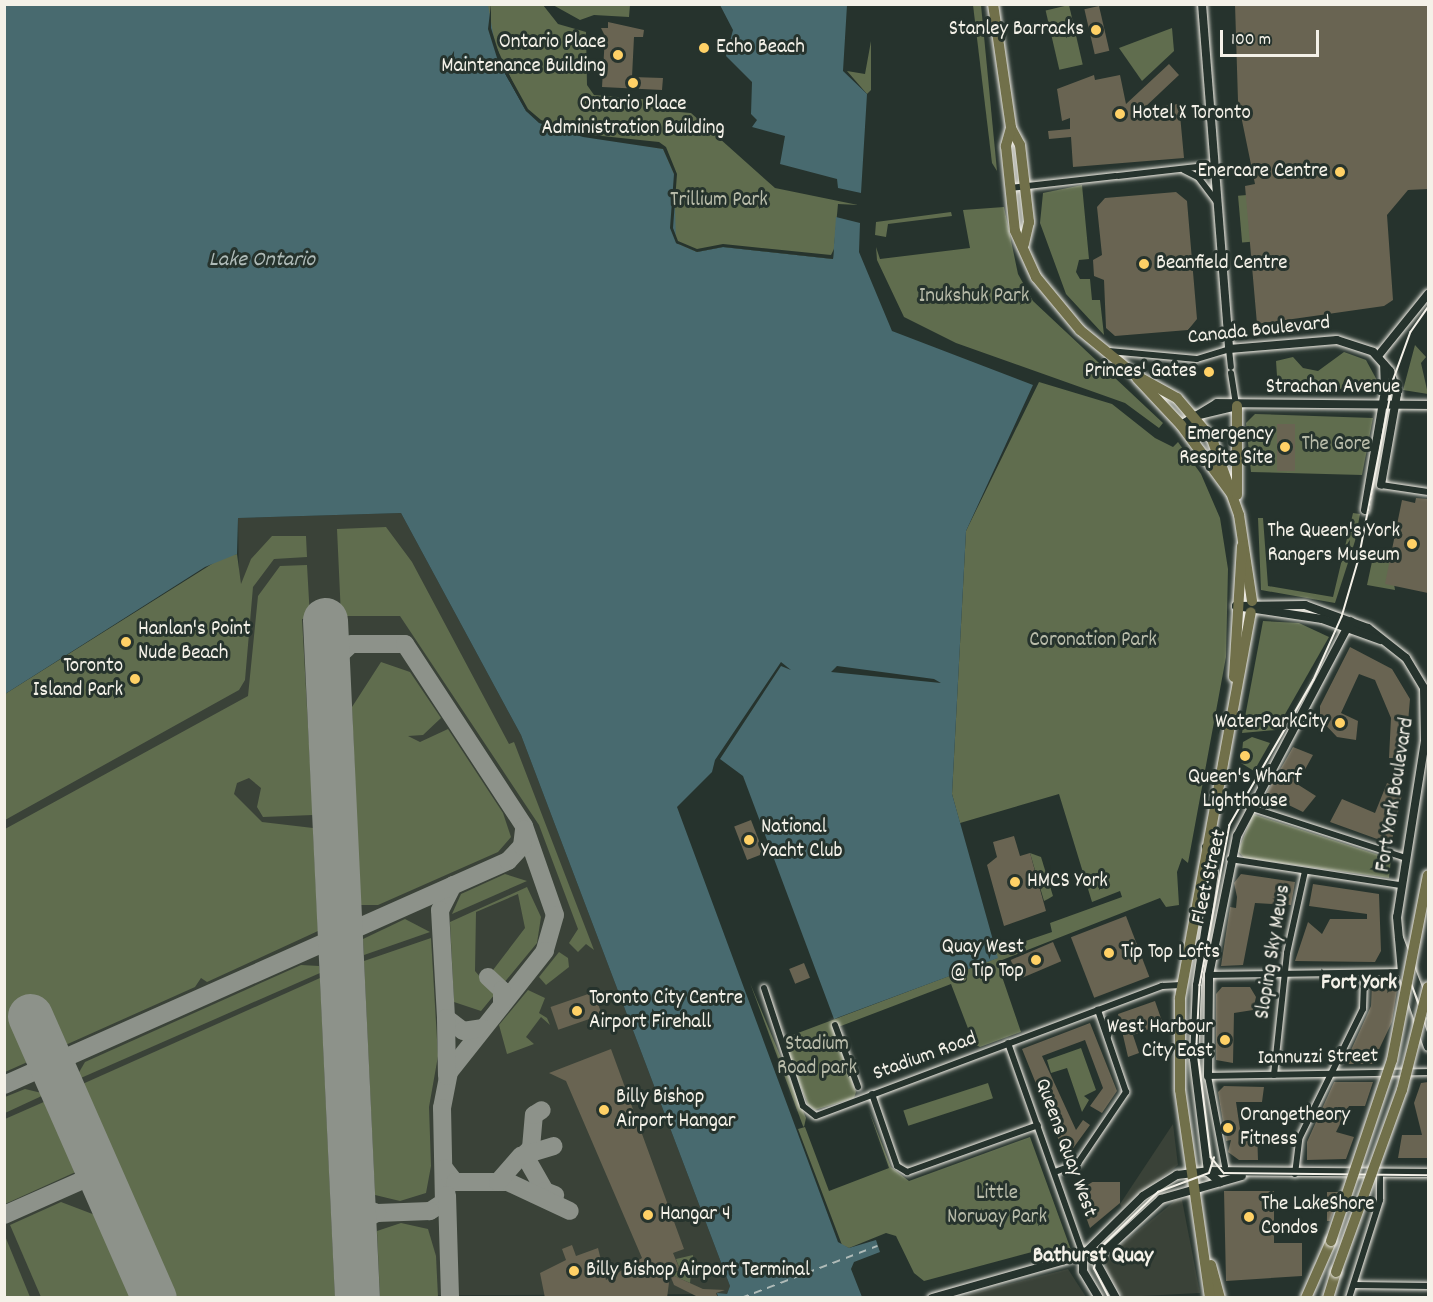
<!DOCTYPE html>
<style>
body{margin:0}
#map{position:relative;width:1433px;height:1302px;overflow:hidden;background:#26332d;font-family:Dekko,sans-serif}
div>[style]{position:absolute}
[style*='--x']{left:calc(var(--x)*1px);top:calc(var(--y)*1px);width:calc(var(--w)*1px);rotate:calc(var(--a)*1deg)}
.built>*{inset:0;background:#3a4238}
.green>*{inset:0;background:#606d4e;transform-origin:0 0}
.water>*{inset:0;background:#486a6f}
.pier>*{inset:0;background:#26332d}
.ferry>*{height:1.5px;margin-top:-0.75px;transform-origin:0;background:repeating-linear-gradient(90deg,#afbbb8 0 8px,transparent 0 14px)}
.taxiway>*{height:18px;margin:-9px;padding:0 9px;transform-origin:9px;border-radius:9px;background:#8d928a}
.runway>*{height:45px;margin:-22.5px;padding:0 22.5px;transform-origin:22.5px;border-radius:22.5px;background:#8d928a}
.building>*{inset:0;background:#696452;transform-origin:0 0}
.roads{filter:drop-shadow(0 0 2px #f4f1e8) drop-shadow(0 0 2px #f4f1e8)}
.street>*{height:6px;margin:-3px;padding:0 3px;transform-origin:3px;border-radius:3px;background:#26332d}
.secondary>*{height:8px;margin:-4px;padding:0 4px;transform-origin:4px;border-radius:4px;background:#26332d}
.highway>*{height:10px;margin:-5px;padding:0 5px;transform-origin:5px;border-radius:5px;background:#71704a}
.tram>*{height:1.5px;margin:-0.75px;padding:0 0.75px;transform-origin:0.75px;border-radius:0.75px;background:#f4f1e8}
.bridges{filter:drop-shadow(0 0 2px #f4f1e8) drop-shadow(0 0 2px #f4f1e8)}
.highway-bridge>*{height:10px;margin:-5px;padding:0 5px;transform-origin:5px;border-radius:5px;background:#71704a}
.dots>*{width:16px;height:16px;translate:-50% -50%;box-sizing:border-box;border:3px solid #26332d;border-radius:50%}
span{translate:-50% -50%;white-space:nowrap;text-align:center;line-height:1.15;-webkit-text-stroke:6px #26332d;paint-order:stroke}
.poi-label{font-size:21px;color:#f4f1e8}
.right{translate:-100% -50%;text-align:right}
.left{translate:0 -50%;text-align:left}
.park-label{font-size:21px;color:#b9bcaa}
.street-label{font-size:21px;color:#f4f1e8}
.water-label{font-size:22px;color:#afbbb8;font-style:italic}
.neighbourhood-label{font-size:22px;color:#f4f1e8;font-weight:700}
.frame{position:absolute;inset:0;border:6px solid #f4f1e8;pointer-events:none}
.scale{position:absolute;left:1220px;top:30px;width:99px;height:27px;box-sizing:border-box;border:3px solid #f4f1e8;border-top:0;padding-left:8px;font-size:18px;line-height:21px;white-space:nowrap;color:#f4f1e8;-webkit-text-stroke:4px #26332d;paint-order:stroke}
</style>
<div id="map">
<div class="built">
<div style="clip-path:polygon(401px 513px,521px 735px,730px 1286px,727px 1294px,5px 1297px,4px 814px,239px 591px,238px 518px)"></div>
<div style="clip-path:polygon(1173px 1124px,1178px 1165px,1122px 1208px,1120px 1204px)"></div>
<div style="clip-path:polygon(1176px 1200px,1182px 1200px,1200px 1293px,1123px 1297px,1106px 1270px,1105px 1258px)"></div>
<div style="clip-path:polygon(1068px 1269px,1086px 1297px,964px 1298px,966px 1295px)"></div>
</div>
<div class="green">
<div style="clip-path:polygon(488px 5px,543px 5px,558px 24px,586px 32px,587px 85px,594px 95px,653px 100px,656px 110px,691px 113px,775px 188px,858px 205px,838px 204px,833px 259px,723px 247px,697px 252px,681px 247px,601px 140px,555px 130px,526px 111px,488px 29px)"></div>
<div style="clip-path:polygon(553px 5px,630px 5px,629px 17px,594px 15px,580px 20px)"></div>
<div style="clip-path:polygon(973px 5px,981px 5px,997px 171px,992px 163px)"></div>
<div style="left:1069px;top:5px;width:61px;height:24px;rotate:77deg"></div>
<div style="clip-path:polygon(1172px 28px,1174px 51px,1142px 81px,1119px 48px)"></div>
<div style="clip-path:polygon(871px 41px,871px 90px,867px 94px,847px 71px,865px 74px)"></div>
<div style="clip-path:polygon(1082px 185px,1089px 259px,1079px 260px,1076px 272px,1080px 279px,1090px 279px,1092px 300px,1100px 300px,1104px 335px,1066px 294px,1040px 223px,1043px 193px)"></div>
<div style="left:1247px;top:195px;width:47px;height:9px;rotate:85deg"></div>
<div style="clip-path:polygon(1004px 207px,1018px 274px,1033px 301px,1163px 423px,1159px 428px,1125px 403px,956px 343px,904px 317px,877px 260px,876px 247px,880px 259px,970px 248px,963px 210px)"></div>
<div style="clip-path:polygon(951px 212px,952px 216px,888px 224px,886px 237px,875px 235px,876px 222px)"></div>
<div style="clip-path:polygon(1415px 345px,1426px 357px,1421px 363px,1428px 394px,1403px 390px)"></div>
<div style="clip-path:polygon(1344px 352px,1366px 360px,1379px 384px,1322px 391px,1291px 387px,1277px 376px,1276px 361px,1293px 357px,1303px 368px,1318px 371px)"></div>
<div style="clip-path:polygon(1039px 382px,1112px 404px,1155px 438px,1173px 447px,1178px 442px,1201px 474px,1220px 518px,1228px 569px,1226px 657px,1188px 863px,1182px 858px,1177px 872px,1179px 905px,1166px 907px,1160px 898px,997px 962px,1021px 1032px,980px 1047px,974px 1044px,951px 984px,833px 1029px,856px 1092px,854px 1098px,815px 1110px,808px 1105px,782px 1039px,997px 958px,996px 951px,1052px 932px,1050px 923px,1122px 897px,1120px 891px,1092px 902px,1059px 794px,960px 823px,952px 794px,966px 531px)"></div>
<div style="clip-path:polygon(1255px 414px,1373px 418px,1362px 475px,1251px 472px,1246px 423px)"></div>
<div style="clip-path:polygon(1353px 513px,1360px 514px,1355px 541px,1335px 603px,1261px 590px,1258px 518px,1263px 518px,1268px 586px,1333px 597px)"></div>
<div style="clip-path:polygon(386px 527px,412px 562px,509px 744px,514px 742px,594px 950px,586px 944px,578px 952px,569px 943px,578px 929px,539px 825px,400px 616px,341px 616px,337px 529px)"></div>
<div style="clip-path:polygon(272px 536px,306px 536px,307px 557px,274px 559px,253px 587px,245px 680px,239px 690px,5px 820px,5px 694px,223px 557px,237px 554px,241px 584px,251px 559px)"></div>
<div style="clip-path:polygon(1373px 557px,1390px 560px,1395px 590px,1367px 585px)"></div>
<div style="clip-path:polygon(307px 565px,310px 618px,302px 619px,313px 815px,263px 817px,257px 807px,261px 788px,249px 778px,237px 783px,234px 794px,262px 822px,313px 828px,318px 931px,207px 982px,201px 978px,195px 987px,61px 1047px,43px 1009px,15px 1021px,32px 1060px,5px 1072px,5px 829px,248px 696px,258px 596px,280px 566px)"></div>
<div style="clip-path:polygon(1263px 621px,1299px 623px,1329px 637px,1276px 730px,1242px 733px)"></div>
<div style="clip-path:polygon(381px 662px,410px 672px,441px 718px,423px 735px,408px 736px,420px 742px,448px 729px,503px 813px,511px 837px,498px 852px,378px 905px,360px 905px,352px 707px)"></div>
<div style="clip-path:polygon(1252px 737px,1270px 743px,1254px 771px,1241px 763px,1243px 742px)"></div>
<div style="clip-path:polygon(1253px 814px,1391px 859px,1389px 878px,1244px 858px,1238px 851px)"></div>
<div style="clip-path:polygon(1030px 853px,1041px 857px,1053px 896px,1048px 899px,1044px 901px)"></div>
<div style="clip-path:polygon(505px 874px,527px 881px,452px 914px,461px 894px)"></div>
<div style="clip-path:polygon(527px 887px,541px 917px,537px 943px,503px 984px,493px 970px,525px 928px,518px 894px,476px 912px,475px 971px,495px 994px,481px 1011px,454px 1002px,450px 922px)"></div>
<div style="clip-path:polygon(405px 919px,430px 932px,364px 955px,363px 939px)"></div>
<div style="clip-path:polygon(431px 938px,438px 1056px,429px 1107px,431px 1166px,426px 1193px,400px 1201px,375px 1195px,364px 961px)"></div>
<div style="clip-path:polygon(559px 952px,568px 958px,569px 967px,546px 985px,539px 977px)"></div>
<div style="clip-path:polygon(301px 965px,319px 966px,320px 973px,74px 1081px,85px 1062px)"></div>
<div style="clip-path:polygon(320px 978px,335px 1297px,170px 1297px,78px 1086px)"></div>
<div style="clip-path:polygon(750px 983px,806px 1118px,804px 1127px,803px 1126px)"></div>
<div style="clip-path:polygon(528px 990px,545px 998px,539px 1013px,547px 1018px,550px 1025px,541px 1017px,526px 1037px,534px 1044px,507px 1054px,499px 1025px)"></div>
<div style="clip-path:polygon(1081px 1048px,1096px 1090px,1084px 1096px,1089px 1100px,1082px 1112px,1067px 1068px,1051px 1073px,1047px 1060px)"></div>
<div style="left:988px;top:1083px;width:16px;height:89px;rotate:72deg"></div>
<div style="clip-path:polygon(25px 1089px,46px 1094px,5px 1113px,5px 1097px)"></div>
<div style="clip-path:polygon(46px 1101px,80px 1170px,5px 1204px,5px 1119px)"></div>
<div style="clip-path:polygon(869px 1111px,891px 1167px,909px 1181px,1030px 1137px,1071px 1250px,1039px 1260px,1032px 1252px,924px 1281px,914px 1273px,896px 1236px,886px 1233px,849px 1248px,842px 1245px,798px 1129px,805px 1127px,829px 1191px,889px 1168px)"></div>
<div style="clip-path:polygon(61px 1202px,103px 1218px,138px 1297px,41px 1297px,10px 1225px)"></div>
<div style="clip-path:polygon(401px 1223px,428px 1229px,436px 1256px,438px 1297px,380px 1297px,377px 1231px)"></div>
<div style="clip-path:polygon(4px 1236px,5px 1236px,30px 1297px,5px 1297px)"></div>
<div style="clip-path:polygon(693px 1255px,690px 1283px,672px 1275px,680px 1270px,676px 1259px)"></div>
</div>
<div class="water">
<div style="clip-path:polygon(evenodd,5px 5px,488px 5px,498px 61px,526px 111px,555px 130px,663px 149px,674px 174px,676px 243px,697px 252px,723px 247px,833px 259px,836px 217px,860px 223px,859px 252px,892px 331px,1033px 385px,966px 531px,952px 794px,998px 958px,834px 1019px,743px 776px,720px 759px,781px 666px,791px 670px,781px 662px,715px 760px,712px 772px,677px 807px,838px 1242px,849px 1248px,876px 1240px,880px 1252px,854px 1262px,851px 1269px,862px 1297px,718px 1297px,717px 1293px,727px 1294px,730px 1286px,521px 735px,401px 513px,238px 518px,237px 554px,205px 567px,5px 694px,5px 5px,837px 666px,934px 679px,941px 683px,831px 672px,837px 666px)"></div>
<div style="clip-path:polygon(720px 5px,847px 5px,843px 71px,867px 94px,861px 193px,838px 188px,837px 179px,780px 164px,785px 136px,752px 127px,757px 120px,751px 114px,752px 82px,726px 56px,733px 30px)"></div>
</div>
<div class="pier">
<div style="clip-path:polygon(491px 4px,491px 28px,501px 60px,528px 109px,541px 120px,583px 134px,659px 142px,666px 147px,677px 174px,673px 228px,678px 241px,697px 249px,723px 244px,831px 255px,834px 249px,833px 259px,723px 247px,697px 252px,676px 243px,670px 228px,674px 174px,663px 149px,583px 137px,539px 123px,526px 111px,498px 61px,488px 29px)"></div>
</div>
<div class="ferry">
<div style="--x:741;--y:1298;--w:146;--a:-20.9"></div>
</div>
<div class="taxiway">
<div style="--x:328;--y:682;--w:20;--a:-79"></div>
<div style="--x:332;--y:662;--w:26;--a:-43"></div>
<div style="--x:351;--y:644;--w:54;--a:0"></div>
<div style="--x:405;--y:644;--w:217;--a:56.8"></div>
<div style="--x:524;--y:826;--w:94;--a:70.8"></div>
<div style="--x:555;--y:915;--w:37;--a:106"></div>
<div style="--x:545;--y:951;--w:154;--a:128.4"></div>
<div style="--x:449;--y:1072;--w:37;--a:101"></div>
<div style="--x:442;--y:1108;--w:94;--a:88.8"></div>
<div style="--x:444;--y:1202;--w:17;--a:147"></div>
<div style="--x:430;--y:1211;--w:53;--a:177.8"></div>
<div style="--x:377;--y:1213;--w:16;--a:-158"></div>
<div style="--x:362;--y:1207;--w:18;--a:-124"></div>
<div style="--x:453;--y:885;--w:28;--a:117"></div>
<div style="--x:440;--y:910;--w:108;--a:86.8"></div>
<div style="--x:446;--y:1018;--w:21;--a:37"></div>
<div style="--x:463;--y:1031;--w:19;--a:-9"></div>
<div style="--x:488;--y:977;--w:19;--a:43"></div>
<div style="--x:502;--y:990;--w:14;--a:90"></div>
<div style="--x:446;--y:1018;--w:58;--a:89"></div>
<div style="--x:4;--y:1085;--w:552;--a:-23.96"></div>
<div style="--x:508;--y:861;--w:21;--a:-47"></div>
<div style="--x:522;--y:846;--w:17;--a:-83"></div>
<div style="--x:523;--y:1156;--w:11;--a:-45"></div>
<div style="--x:531;--y:1148;--w:33;--a:-85"></div>
<div style="--x:534;--y:1115;--w:9;--a:-32"></div>
<div style="--x:525;--y:1156;--w:40;--a:60.3"></div>
<div style="--x:545;--y:1191;--w:11;--a:22"></div>
<div style="--x:444;--y:1168;--w:18;--a:52"></div>
<div style="--x:455;--y:1182;--w:53;--a:0"></div>
<div style="--x:508;--y:1182;--w:68;--a:25.1"></div>
<div style="--x:498;--y:1182;--w:35;--a:-49"></div>
<div style="--x:521;--y:1156;--w:34;--a:-17"></div>
<div style="--x:447;--y:1195;--w:103;--a:88.3"></div>
<div style="--x:4;--y:1215;--w:104;--a:-23.9"></div>
<div style="--x:355;--y:1241;--w:22;--a:-69"></div>
<div style="--x:363;--y:1220;--w:16;--a:-27"></div>
</div>
<div class="runway">
<div style="--x:325;--y:620;--w:679;--a:87.3"></div>
<div style="--x:30;--y:1016;--w:308;--a:66.3"></div>
</div>
<div class="building">
<div style="clip-path:polygon(1235px 4px,1428px 4px,1428px 189px,1408px 190px,1387px 215px,1393px 300px,1384px 306px,1257px 324px,1245px 186px,1255px 184px,1238px 101px)"></div>
<div style="left:1099px;top:6px;width:46px;height:15px;rotate:77deg"></div>
<div style="clip-path:polygon(608px 22px,644px 30px,643px 37px,634px 37px,632px 77px,663px 78px,662px 90px,602px 87px,605px 36px,601px 28px,608px 28px)"></div>
<div style="clip-path:polygon(1169px 64px,1179px 75px,1144px 108px,1179px 104px,1184px 158px,1073px 167px,1071px 137px,1049px 139px,1048px 131px,1070px 129px,1070px 118px,1062px 121px,1057px 89px,1094px 75px,1095px 80px,1120px 75px,1126px 104px)"></div>
<div style="clip-path:polygon(1176px 192px,1187px 201px,1197px 319px,1188px 330px,1115px 336px,1106px 328px,1104px 280px,1094px 276px,1093px 260px,1102px 255px,1097px 207px,1105px 198px)"></div>
<div style="left:1277px;top:424px;width:18px;height:47px"></div>
<div style="clip-path:polygon(1416px 498px,1428px 499px,1428px 593px,1385px 584px,1402px 500px,1415px 503px)"></div>
<div style="clip-path:polygon(1350px 647px,1392px 669px,1410px 699px,1405px 758px,1389px 758px,1391px 718px,1375px 680px,1359px 674px,1341px 713px,1358px 721px,1356px 740px,1337px 737px,1320px 719px,1320px 706px)"></div>
<div style="clip-path:polygon(1293px 747px,1313px 755px,1297px 784px,1316px 796px,1303px 812px,1266px 794px)"></div>
<div style="clip-path:polygon(1387px 783px,1403px 790px,1391px 844px,1330px 822px,1342px 799px,1375px 813px)"></div>
<div style="left:751px;top:820px;width:36px;height:18px;rotate:69deg"></div>
<div style="clip-path:polygon(1014px 836px,1020px 856px,1030px 853px,1046px 911px,1004px 926px,987px 865px,997px 857px,993px 842px)"></div>
<div style="clip-path:polygon(1241px 874px,1295px 882px,1291px 905px,1255px 903px,1243px 965px,1221px 966px,1230px 907px,1236px 908px,1237px 897px,1234px 883px)"></div>
<div style="clip-path:polygon(1313px 884px,1379px 894px,1381px 951px,1375px 962px,1295px 961px,1308px 922px,1322px 934px,1330px 919px,1367px 919px,1367px 914px,1309px 906px)"></div>
<div style="left:1126px;top:916px;width:65px;height:59px;rotate:69deg"></div>
<div style="left:1053px;top:942px;width:21px;height:46px;rotate:67deg"></div>
<div style="left:804px;top:963px;width:16px;height:16px;rotate:68deg"></div>
<div style="clip-path:polygon(1372px 983px,1398px 984px,1392px 1022px,1372px 1064px,1349px 1064px,1346px 1061px,1371px 1006px)"></div>
<div style="clip-path:polygon(1222px 987px,1250px 987px,1256px 997px,1253px 1010px,1234px 1013px,1233px 1063px,1216px 1060px,1216px 994px)"></div>
<div style="left:594px;top:992px;width:24px;height:46px;rotate:71deg"></div>
<div style="clip-path:polygon(1155px 1001px,1163px 1024px,1133px 1035px,1139px 1053px,1128px 1057px,1118px 1014px)"></div>
<div style="clip-path:polygon(1090px 1023px,1117px 1091px,1102px 1113px,1090px 1106px,1103px 1088px,1085px 1040px,1042px 1056px,1076px 1130px,1083px 1120px,1090px 1125px,1066px 1158px,1022px 1049px)"></div>
<div style="clip-path:polygon(611px 1049px,684px 1249px,673px 1253px,680px 1270px,670px 1274px,703px 1289px,725px 1290px,716px 1293px,718px 1298px,700px 1298px,674px 1285px,670px 1275px,667px 1298px,545px 1298px,540px 1273px,566px 1260px,562px 1249px,572px 1245px,576px 1256px,598px 1248px,606px 1280px,642px 1258px,566px 1081px,549px 1073px)"></div>
<div style="clip-path:polygon(1334px 1082px,1373px 1082px,1365px 1106px,1349px 1106px,1336px 1132px,1354px 1137px,1346px 1159px,1307px 1160px,1307px 1142px)"></div>
<div style="clip-path:polygon(1428px 1082px,1428px 1158px,1398px 1158px,1402px 1135px,1422px 1135px,1414px 1103px,1421px 1083px)"></div>
<div style="clip-path:polygon(1224px 1086px,1264px 1087px,1262px 1102px,1236px 1102px,1240px 1129px,1257px 1130px,1258px 1160px,1239px 1160px,1228px 1152px,1231px 1140px,1226px 1141px,1218px 1092px)"></div>
<div style="clip-path:polygon(1073px 1182px,1120px 1182px,1120px 1203px,1090px 1228px)"></div>
<div style="clip-path:polygon(1224px 1191px,1274px 1191px,1274px 1243px,1302px 1243px,1302px 1276px,1226px 1281px)"></div>
<div style="clip-path:polygon(1327px 1192px,1340px 1192px,1330px 1221px,1327px 1221px)"></div>
</div>
<div class="roads">
<div class="street">
<div style="--x:1184;--y:170;--w:16;--a:27"></div>
<div style="--x:1198;--y:177;--w:31;--a:53"></div>
<div style="--x:1118;--y:176;--w:97;--a:-6.5"></div>
<div style="--x:1010;--y:188;--w:106;--a:-6.5"></div>
<div style="--x:1109;--y:351;--w:88;--a:5.2"></div>
<div style="--x:1197;--y:359;--w:34;--a:-17"></div>
<div style="--x:1229;--y:349;--w:18;--a:84"></div>
<div style="--x:1231;--y:373;--w:32;--a:81"></div>
<div style="--x:1381;--y:485;--w:48;--a:8.5"></div>
<div style="--x:1249;--y:807;--w:165;--a:18"></div>
<div style="--x:1230;--y:859;--w:171;--a:8.7"></div>
<div style="--x:1209;--y:975;--w:193;--a:-0.9"></div>
<div style="--x:764;--y:988;--w:124;--a:71.7"></div>
<div style="--x:803;--y:1106;--w:16;--a:38"></div>
<div style="--x:816;--y:1116;--w:370;--a:-20.6"></div>
<div style="--x:1162;--y:986;--w:19;--a:-3"></div>
<div style="--x:835;--y:1025;--w:66;--a:69.6"></div>
<div style="--x:1008;--y:1043;--w:225;--a:70.5"></div>
<div style="--x:1274;--y:1075;--w:123;--a:-83.9"></div>
<div style="--x:1287;--y:953;--w:84;--a:-77.6"></div>
<div style="--x:872;--y:1094;--w:76;--a:70.9"></div>
<div style="--x:897;--y:1166;--w:12;--a:31"></div>
<div style="--x:907;--y:1172;--w:139;--a:-19.7"></div>
<div style="--x:1225;--y:1166;--w:92;--a:-100.7"></div>
<div style="--x:1208;--y:1076;--w:220;--a:-1"></div>
<div style="--x:1055;--y:1172;--w:25;--a:-21"></div>
<div style="--x:1078;--y:1163;--w:86;--a:-55.9"></div>
<div style="--x:1126;--y:1092;--w:87;--a:-108.9"></div>
<div style="--x:1295;--y:1174;--w:35;--a:-83"></div>
<div style="--x:1299;--y:1139;--w:145;--a:-63.8"></div>
<div style="--x:1363;--y:1009;--w:35;--a:-88"></div>
<div style="--x:1354;--y:1285;--w:74;--a:0.8"></div>
<div style="--x:1349;--y:1298;--w:103;--a:-72.4"></div>
<div style="--x:1380;--y:1200;--w:26;--a:-90"></div>
</div>
<div class="secondary">
<div style="--x:1202;--y:4;--w:346;--a:85.5"></div>
<div style="--x:1229;--y:349;--w:108;--a:-4.8"></div>
<div style="--x:1337;--y:340;--w:38;--a:18"></div>
<div style="--x:1373;--y:352;--w:25;--a:48"></div>
<div style="--x:1390;--y:371;--w:24;--a:73"></div>
<div style="--x:1397;--y:394;--w:92;--a:100"></div>
<div style="--x:1378;--y:356;--w:80;--a:-51.1"></div>
<div style="--x:1195;--y:416;--w:43;--a:-13.4"></div>
<div style="--x:1181;--y:425;--w:42;--a:-31.4"></div>
<div style="--x:1217;--y:403;--w:211;--a:0.5"></div>
<div style="--x:1365;--y:510;--w:121;--a:-80.5"></div>
<div style="--x:1385;--y:391;--w:26;--a:-92"></div>
<div style="--x:1236;--y:606;--w:69;--a:-0.8"></div>
<div style="--x:1305;--y:605;--w:67;--a:20.1"></div>
<div style="--x:1368;--y:628;--w:48;--a:38.3"></div>
<div style="--x:1406;--y:658;--w:35;--a:59"></div>
<div style="--x:1424;--y:688;--w:53;--a:88.9"></div>
<div style="--x:1425;--y:741;--w:178;--a:99"></div>
<div style="--x:1397;--y:917;--w:55;--a:84.8"></div>
<div style="--x:1402;--y:972;--w:79;--a:70.9"></div>
<div style="--x:1236;--y:606;--w:87;--a:8.6"></div>
<div style="--x:1322;--y:619;--w:62;--a:19.9"></div>
<div style="--x:1206;--y:847;--w:27;--a:73"></div>
<div style="--x:1214;--y:873;--w:113;--a:98.6"></div>
<div style="--x:1197;--y:985;--w:74;--a:92.3"></div>
<div style="--x:1194;--y:1059;--w:114;--a:82.9"></div>
<div style="--x:1208;--y:1172;--w:16;--a:40"></div>
<div style="--x:1399;--y:938;--w:81;--a:69.1"></div>
<div style="--x:1208;--y:1076;--w:101;--a:-89.4"></div>
<div style="--x:1209;--y:975;--w:142;--a:-78.6"></div>
<div style="--x:1237;--y:836;--w:243;--a:-62.1"></div>
<div style="--x:1095;--y:1260;--w:90;--a:-42.7"></div>
<div style="--x:1161;--y:1199;--w:84;--a:-15.9"></div>
<div style="--x:1095;--y:1260;--w:43;--a:61.1"></div>
<div style="--x:932;--y:1298;--w:157;--a:-15.9"></div>
<div style="--x:1099;--y:1298;--w:31;--a:-121"></div>
<div style="--x:1083;--y:1271;--w:16;--a:-90"></div>
<div style="--x:1083;--y:1255;--w:84;--a:-44.5"></div>
<div style="--x:1143;--y:1196;--w:40;--a:-32"></div>
<div style="--x:1177;--y:1175;--w:31;--a:-7"></div>
<div style="--x:1208;--y:1171;--w:220;--a:0.5"></div>
</div>
<div class="highway">
<div style="--x:993;--y:4;--w:125;--a:81.7"></div>
<div style="--x:1011;--y:128;--w:19;--a:62"></div>
<div style="--x:1020;--y:145;--w:78;--a:83.3"></div>
<div style="--x:1029;--y:222;--w:23;--a:103"></div>
<div style="--x:1011;--y:128;--w:19;--a:106"></div>
<div style="--x:1006;--y:146;--w:85;--a:84"></div>
<div style="--x:1015;--y:231;--w:51;--a:65.5"></div>
<div style="--x:1036;--y:277;--w:69;--a:50.3"></div>
<div style="--x:1080;--y:330;--w:71;--a:39.3"></div>
<div style="--x:1135;--y:375;--w:48;--a:28.7"></div>
<div style="--x:1177;--y:398;--w:54;--a:49.5"></div>
<div style="--x:1212;--y:439;--w:81;--a:70.4"></div>
<div style="--x:1239;--y:515;--w:87;--a:81.4"></div>
<div style="--x:1137;--y:378;--w:64;--a:46.9"></div>
<div style="--x:1181;--y:425;--w:84;--a:53.7"></div>
<div style="--x:1237;--y:406;--w:89;--a:90"></div>
<div style="--x:1234;--y:677;--w:131;--a:-86.5"></div>
<div style="--x:1211;--y:1265;--w:34;--a:75"></div>
<div style="--x:1210;--y:1298;--w:210;--a:-98.2"></div>
<div style="--x:1180;--y:1090;--w:92;--a:-90"></div>
<div style="--x:1180;--y:998;--w:392;--a:-79.6"></div>
<div style="--x:1306;--y:1298;--w:62;--a:-66.3"></div>
<div style="--x:1328;--y:1298;--w:27;--a:-73"></div>
</div>
</div>
<div class="tram">
<div style="--x:1428;--y:308;--w:29;--a:125"></div>
<div style="--x:1411;--y:332;--w:50;--a:109.9"></div>
<div style="--x:1394;--y:379;--w:183;--a:101"></div>
<div style="--x:1359;--y:559;--w:60;--a:106.3"></div>
<div style="--x:1342;--y:617;--w:69;--a:114"></div>
<div style="--x:1314;--y:680;--w:168;--a:120.1"></div>
<div style="--x:1230;--y:825;--w:163;--a:100.6"></div>
<div style="--x:1200;--y:985;--w:59;--a:92.9"></div>
<div style="--x:1197;--y:1044;--w:114;--a:82.9"></div>
<div style="--x:1211;--y:1157;--w:21;--a:51"></div>
<div style="--x:1224;--y:1173;--w:204;--a:0.6"></div>
<div style="--x:1109;--y:1298;--w:33;--a:-117"></div>
<div style="--x:1094;--y:1269;--w:18;--a:-81"></div>
<div style="--x:1097;--y:1251;--w:85;--a:-44"></div>
<div style="--x:1158;--y:1192;--w:54;--a:-20.4"></div>
<div style="--x:1209;--y:1173;--w:16;--a:-72"></div>
</div>
<div class="bridges">
<div class="highway-bridge">
<div style="--x:1331;--y:1241;--w:191;--a:-71.4"></div>
<div style="--x:1392;--y:1060;--w:188;--a:-79"></div>
<div style="--x:1336;--y:1272;--w:194;--a:-70.1"></div>
<div style="--x:1402;--y:1090;--w:106;--a:-75.8"></div>
</div>
</div>
<div class="dots">
<div style="left:1096px;top:30px;background:#ffd166"></div>
<div style="left:704px;top:48px;background:#ffd166"></div>
<div style="left:618px;top:55px;background:#ffd166"></div>
<div style="left:633px;top:83px;background:#ffd166"></div>
<div style="left:1120px;top:114px;background:#ffd166"></div>
<div style="left:1340px;top:172px;background:#ffd166"></div>
<div style="left:1144px;top:264px;background:#ffd166"></div>
<div style="left:1209px;top:372px;background:#ffd166"></div>
<div style="left:1285px;top:447px;background:#ffd166"></div>
<div style="left:1412px;top:544px;background:#ffd166"></div>
<div style="left:126px;top:642px;background:#ffd166"></div>
<div style="left:135px;top:679px;background:#ffd166"></div>
<div style="left:1340px;top:723px;background:#ffd166"></div>
<div style="left:1245px;top:756px;background:#ffd166"></div>
<div style="left:749px;top:840px;background:#ffd166"></div>
<div style="left:1015px;top:882px;background:#ffd166"></div>
<div style="left:1109px;top:953px;background:#ffd166"></div>
<div style="left:1036px;top:960px;background:#ffd166"></div>
<div style="left:577px;top:1011px;background:#ffd166"></div>
<div style="left:1225px;top:1040px;background:#ffd166"></div>
<div style="left:604px;top:1110px;background:#ffd166"></div>
<div style="left:1228px;top:1128px;background:#ffd166"></div>
<div style="left:648px;top:1215px;background:#ffd166"></div>
<div style="left:1249px;top:1217px;background:#ffd166"></div>
<div style="left:574px;top:1271px;background:#ffd166"></div>
</div>
<div class="poi-label">
<span class="right" style="left:1084px;top:30px">Stanley Barracks</span>
<span class="right" style="left:606px;top:55px">Ontario Place<br>Maintenance Building</span>
<span class="left" style="left:716px;top:48px">Echo Beach</span>
<span style="left:633px;top:117px">Ontario Place<br>Administration Building</span>
<span class="left" style="left:1132px;top:114px">Hotel X Toronto</span>
<span class="right" style="left:1328px;top:172px">Enercare Centre</span>
<span class="left" style="left:1156px;top:264px">Beanfield Centre</span>
<span class="right" style="left:1197px;top:372px">Princes' Gates</span>
<span class="right" style="left:1273px;top:447px">Emergency<br>Respite Site</span>
<span class="right" style="left:1400px;top:544px">The Queen's York<br>Rangers Museum</span>
<span class="left" style="left:138px;top:642px">Hanlan's Point<br>Nude Beach</span>
<span class="right" style="left:123px;top:679px">Toronto<br>Island Park</span>
<span class="right" style="left:1328px;top:723px">WaterParkCity</span>
<span style="left:1245px;top:790px">Queen's Wharf<br>Lighthouse</span>
<span class="left" style="left:761px;top:840px">National<br>Yacht Club</span>
<span class="left" style="left:1027px;top:882px">HMCS York</span>
<span class="right" style="left:1024px;top:960px">Quay West<br>@ Tip Top</span>
<span class="left" style="left:1121px;top:953px">Tip Top Lofts</span>
<span class="left" style="left:589px;top:1011px">Toronto City Centre<br>Airport Firehall</span>
<span class="right" style="left:1213px;top:1040px">West Harbour<br>City East</span>
<span class="left" style="left:616px;top:1110px">Billy Bishop<br>Airport Hangar</span>
<span class="left" style="left:1240px;top:1128px">Orangetheory<br>Fitness</span>
<span class="left" style="left:1261px;top:1217px">The LakeShore<br>Condos</span>
<span class="left" style="left:660px;top:1215px">Hangar 4</span>
<span class="left" style="left:586px;top:1271px">Billy Bishop Airport Terminal</span>
</div>
<div class="park-label">
<span style="left:719px;top:201px">Trillium Park</span>
<span style="left:974px;top:297px">Inukshuk Park</span>
<span style="left:1336px;top:445px">The Gore</span>
<span style="left:1093px;top:641px">Coronation Park</span>
<span style="left:817px;top:1057px">Stadium<br>Road park</span>
<span style="left:997px;top:1206px">Little<br>Norway Park</span>
</div>
<div class="street-label">
<span style="left:1259px;top:331px;rotate:-6deg">Canada Boulevard</span>
<span style="left:1333px;top:388px">Strachan Avenue</span>
<span style="left:1396px;top:795px;rotate:-81deg">Fort York Boulevard</span>
<span style="left:1210px;top:877px;rotate:-77deg">Fleet Street</span>
<span style="left:1274px;top:952px;rotate:-81deg">Sloping Sky Mews</span>
<span style="left:925px;top:1057px;rotate:-20deg">Stadium Road</span>
<span style="left:1318px;top:1058px;rotate:-1deg">Iannuzzi Street</span>
<span style="left:1065px;top:1148px;rotate:70deg">Queens Quay West</span>
</div>
<div class="water-label">
<span style="left:262px;top:261px">Lake Ontario</span>
</div>
<div class="neighbourhood-label">
<span style="left:1359px;top:984px">Fort York</span>
<span style="left:1093px;top:1257px">Bathurst Quay</span>
</div>
<div class="frame"></div>
<div class="scale">100 m</div>
</div>
